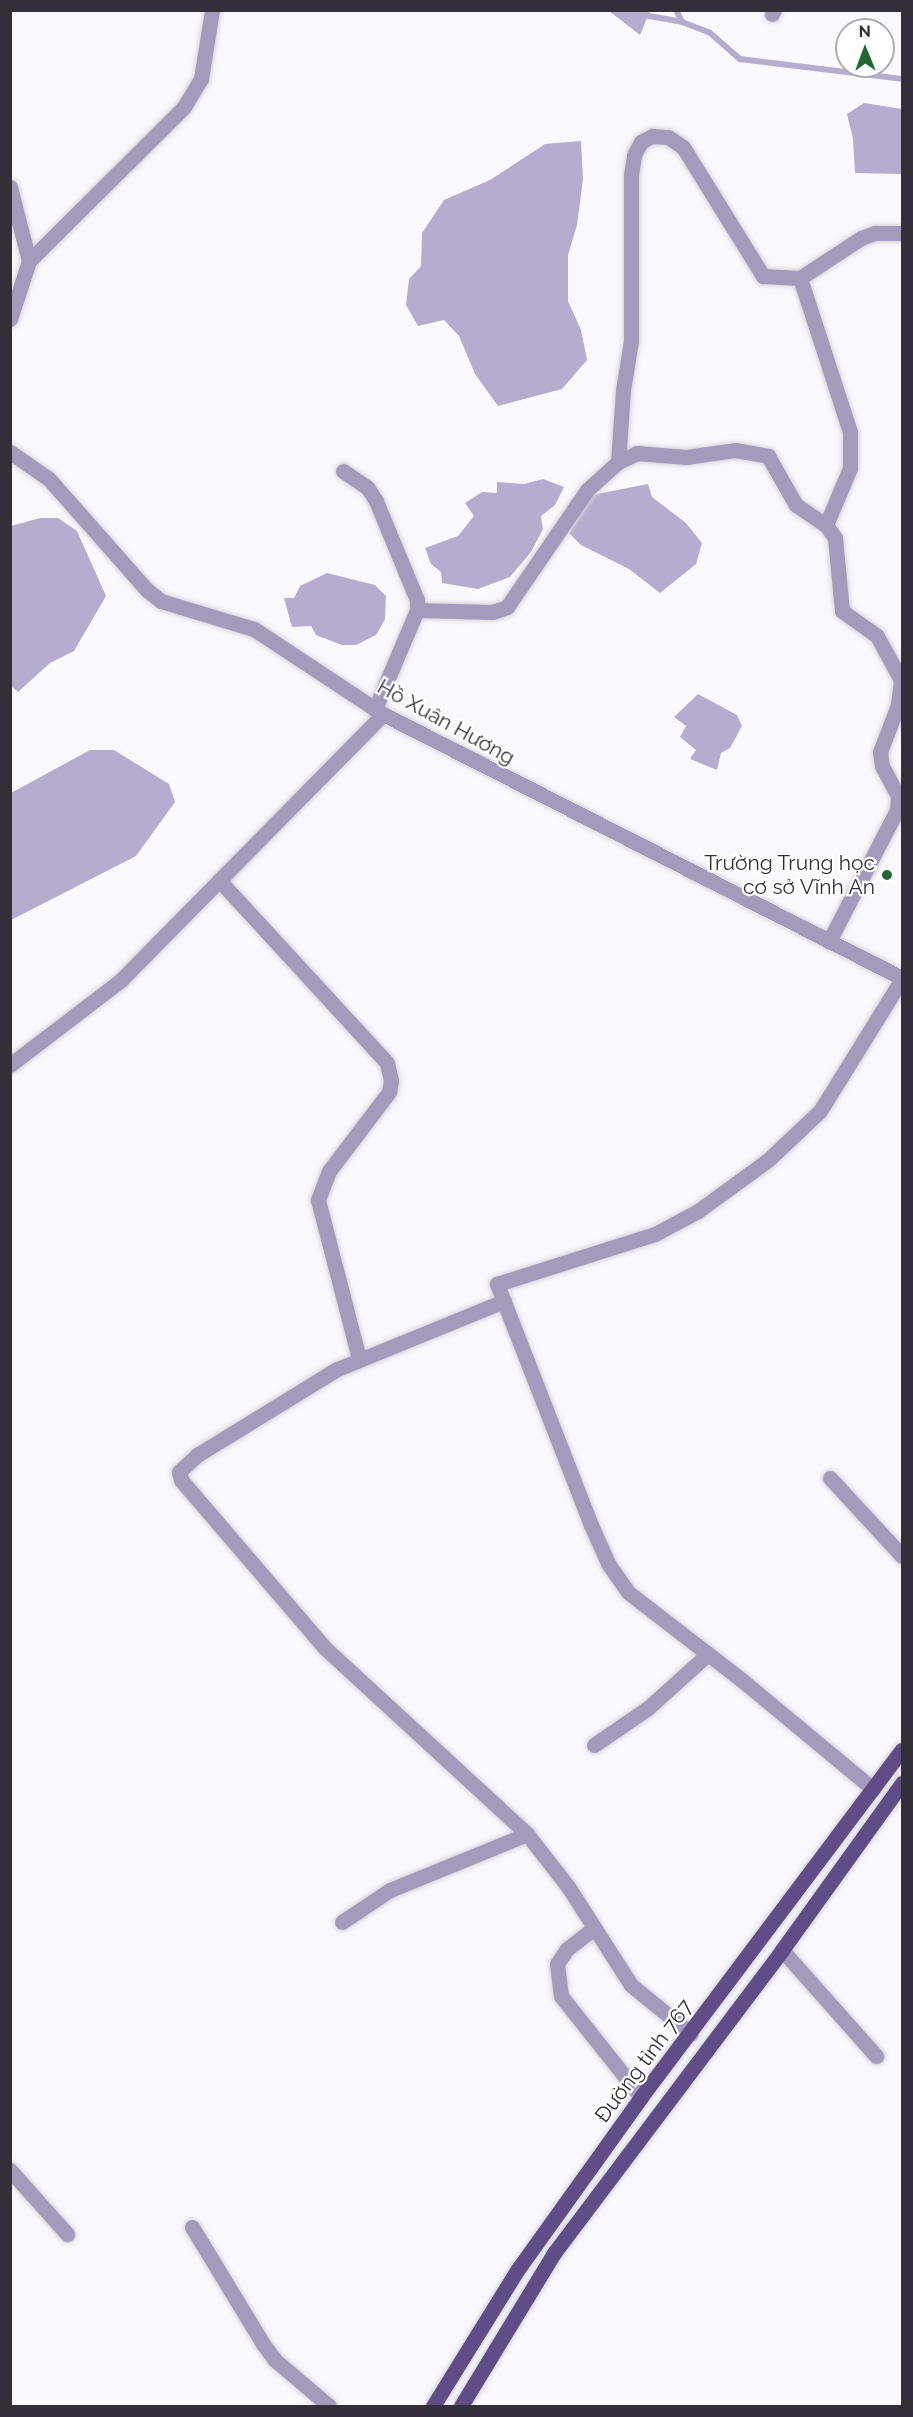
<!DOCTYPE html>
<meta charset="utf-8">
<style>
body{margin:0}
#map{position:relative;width:913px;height:2417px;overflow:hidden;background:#f9f8fd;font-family:Raleway,sans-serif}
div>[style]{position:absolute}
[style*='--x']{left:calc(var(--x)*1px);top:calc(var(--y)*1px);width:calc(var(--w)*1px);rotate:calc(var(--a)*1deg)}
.water>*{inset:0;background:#b6accf}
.stream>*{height:6px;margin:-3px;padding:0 3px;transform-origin:3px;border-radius:3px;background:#b6accf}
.roads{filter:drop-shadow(0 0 2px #d5d4da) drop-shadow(0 0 2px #d5d4da)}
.minor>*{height:15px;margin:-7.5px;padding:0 7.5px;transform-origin:7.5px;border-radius:7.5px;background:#a49abc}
.tertiary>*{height:15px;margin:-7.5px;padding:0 7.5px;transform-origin:7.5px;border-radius:7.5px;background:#a49abc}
.primary>*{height:15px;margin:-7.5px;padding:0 7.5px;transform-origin:7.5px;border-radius:7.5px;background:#604c86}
.dots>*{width:16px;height:16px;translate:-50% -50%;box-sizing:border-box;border:3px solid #fff;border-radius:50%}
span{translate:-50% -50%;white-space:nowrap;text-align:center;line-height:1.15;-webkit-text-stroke:4.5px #fff;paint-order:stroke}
.street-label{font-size:21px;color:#322f39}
.poi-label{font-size:21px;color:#322f39}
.right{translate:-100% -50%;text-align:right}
.frame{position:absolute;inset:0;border:12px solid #322f39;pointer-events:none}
.north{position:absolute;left:835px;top:18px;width:60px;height:60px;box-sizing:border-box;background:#fff;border:2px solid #adacb0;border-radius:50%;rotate:359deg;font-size:16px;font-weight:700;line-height:24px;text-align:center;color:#322f39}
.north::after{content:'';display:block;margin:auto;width:21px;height:27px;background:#216834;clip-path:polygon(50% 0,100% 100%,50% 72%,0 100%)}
</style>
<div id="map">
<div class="water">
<div style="clip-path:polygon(609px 11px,609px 10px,650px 11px,640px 35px)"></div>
<div style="clip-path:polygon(864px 103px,902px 109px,902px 174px,855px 173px,853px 139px,847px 114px)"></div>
<div style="clip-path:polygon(581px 141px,583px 179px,577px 225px,568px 255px,568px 301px,581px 330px,587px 360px,562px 389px,498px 406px,475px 374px,459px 336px,444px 320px,418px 326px,406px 305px,409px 279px,421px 266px,422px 233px,444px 200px,490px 180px,545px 144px)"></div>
<div style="clip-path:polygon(543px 479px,564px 487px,555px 505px,541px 516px,543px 529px,531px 552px,510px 577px,478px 589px,442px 583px,441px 572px,431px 564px,425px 548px,458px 536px,474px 516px,465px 503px,482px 492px,497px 493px,497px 482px,524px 484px)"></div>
<div style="clip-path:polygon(648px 484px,652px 497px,686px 523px,702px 543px,696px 564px,660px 593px,629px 569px,581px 545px,569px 533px,592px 495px)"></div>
<div style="clip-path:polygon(40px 518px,58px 518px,77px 531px,106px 596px,74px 651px,50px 663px,18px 692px,10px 685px,11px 526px)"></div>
<div style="clip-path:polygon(327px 573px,375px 585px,386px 596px,385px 619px,376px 635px,356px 645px,342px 645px,316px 635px,311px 626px,292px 627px,284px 598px,294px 598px,300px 586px)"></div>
<div style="clip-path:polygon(698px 694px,737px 715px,742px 726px,730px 748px,721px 753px,717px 770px,690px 759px,696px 750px,680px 737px,686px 726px,674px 717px)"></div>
<div style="clip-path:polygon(90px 750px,114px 750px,169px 784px,175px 802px,136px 856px,11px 920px,11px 793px)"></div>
</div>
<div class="stream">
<div style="--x:676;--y:10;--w:13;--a:63"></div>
<div style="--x:649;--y:16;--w:34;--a:10"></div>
<div style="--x:682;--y:22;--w:30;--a:21"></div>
<div style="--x:710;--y:33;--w:40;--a:41"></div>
<div style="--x:740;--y:59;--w:163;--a:7"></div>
</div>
<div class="roads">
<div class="minor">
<div style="--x:772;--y:14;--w:4;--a:-63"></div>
<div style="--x:10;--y:187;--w:76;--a:75.6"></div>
<div style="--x:29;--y:261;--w:61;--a:108.1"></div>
<div style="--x:29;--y:261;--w:218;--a:-44.8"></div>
<div style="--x:184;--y:107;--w:33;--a:-59"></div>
<div style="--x:201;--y:79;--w:70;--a:-80.9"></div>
<div style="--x:800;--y:278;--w:162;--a:72"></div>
<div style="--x:850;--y:432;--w:36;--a:90"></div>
<div style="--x:850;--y:468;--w:62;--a:112.8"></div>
<div style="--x:618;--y:462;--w:72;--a:-86"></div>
<div style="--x:623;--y:390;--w:50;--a:-80.7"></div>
<div style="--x:631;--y:341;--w:166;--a:-90"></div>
<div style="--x:631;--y:175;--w:20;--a:-81"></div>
<div style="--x:634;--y:155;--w:15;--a:-62"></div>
<div style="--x:641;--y:142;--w:13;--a:-29"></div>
<div style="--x:652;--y:136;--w:16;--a:4"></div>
<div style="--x:668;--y:137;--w:18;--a:34"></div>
<div style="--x:683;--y:147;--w:152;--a:58.2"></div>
<div style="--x:763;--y:276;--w:37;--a:3"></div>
<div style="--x:800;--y:278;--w:73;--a:-33.3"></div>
<div style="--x:861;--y:238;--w:15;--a:-20"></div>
<div style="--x:875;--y:233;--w:27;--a:0"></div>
<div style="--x:343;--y:471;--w:29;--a:34"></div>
<div style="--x:367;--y:487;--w:17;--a:57"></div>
<div style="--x:376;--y:501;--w:107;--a:67.5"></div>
<div style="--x:417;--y:600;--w:10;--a:90"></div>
<div style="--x:417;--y:610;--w:108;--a:113"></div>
<div style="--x:417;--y:610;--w:75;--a:1.5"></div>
<div style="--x:492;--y:612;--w:16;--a:-18"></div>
<div style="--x:507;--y:607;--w:142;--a:-55.6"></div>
<div style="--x:587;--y:490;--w:42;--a:-42.1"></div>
<div style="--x:618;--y:462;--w:21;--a:-25"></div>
<div style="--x:637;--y:453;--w:49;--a:4.7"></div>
<div style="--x:686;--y:457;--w:49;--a:-8.1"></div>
<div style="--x:735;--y:450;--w:34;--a:10"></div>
<div style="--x:768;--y:456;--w:56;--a:60.3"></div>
<div style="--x:796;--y:505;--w:36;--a:34"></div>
<div style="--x:826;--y:525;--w:16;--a:55"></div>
<div style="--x:835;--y:538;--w:73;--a:84.5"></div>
<div style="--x:842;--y:611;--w:43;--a:35.5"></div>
<div style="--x:877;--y:636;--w:50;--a:61.4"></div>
<div style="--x:901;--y:680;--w:25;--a:97"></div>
<div style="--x:898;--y:705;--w:50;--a:111"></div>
<div style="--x:880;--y:752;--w:14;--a:82"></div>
<div style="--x:882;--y:766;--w:34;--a:62"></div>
<div style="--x:898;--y:796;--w:14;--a:94"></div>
<div style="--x:897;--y:810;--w:148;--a:117.4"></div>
<div style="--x:219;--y:880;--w:248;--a:47.4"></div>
<div style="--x:387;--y:1063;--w:18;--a:77"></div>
<div style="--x:391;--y:1081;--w:11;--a:100"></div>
<div style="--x:389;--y:1092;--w:99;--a:127.2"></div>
<div style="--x:329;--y:1171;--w:31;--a:111"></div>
<div style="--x:318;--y:1200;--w:164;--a:75.5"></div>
<div style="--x:10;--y:1065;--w:140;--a:-37.4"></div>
<div style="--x:121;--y:980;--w:373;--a:-45.4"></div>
<div style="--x:504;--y:1301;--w:180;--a:157.8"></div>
<div style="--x:337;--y:1369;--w:164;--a:148.4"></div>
<div style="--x:197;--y:1455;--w:25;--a:137"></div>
<div style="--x:179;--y:1472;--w:8;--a:76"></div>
<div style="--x:181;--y:1480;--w:221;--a:49.4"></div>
<div style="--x:325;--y:1648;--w:275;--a:42.6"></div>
<div style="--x:527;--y:1834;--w:68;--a:52.1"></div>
<div style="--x:569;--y:1888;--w:115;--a:57.4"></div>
<div style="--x:631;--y:1985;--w:77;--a:39.2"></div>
<div style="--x:830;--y:1478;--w:106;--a:47.3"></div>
<div style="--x:594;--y:1745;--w:65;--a:-34.4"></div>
<div style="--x:648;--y:1708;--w:81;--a:-42"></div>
<div style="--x:873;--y:1789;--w:169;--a:-140.3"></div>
<div style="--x:743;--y:1681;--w:145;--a:-142.3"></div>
<div style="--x:628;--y:1592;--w:35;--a:-125"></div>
<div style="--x:608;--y:1563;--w:42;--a:-114.1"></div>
<div style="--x:591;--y:1525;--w:259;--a:-111.3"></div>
<div style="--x:497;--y:1284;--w:166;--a:-17.6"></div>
<div style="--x:655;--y:1234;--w:49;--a:-28.1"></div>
<div style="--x:698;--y:1211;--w:87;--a:-36.1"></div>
<div style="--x:768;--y:1160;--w:71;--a:-43.3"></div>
<div style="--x:820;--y:1111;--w:155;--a:-58.2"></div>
<div style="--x:342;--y:1922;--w:58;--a:-33.7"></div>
<div style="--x:390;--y:1890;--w:148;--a:-22.2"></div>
<div style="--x:594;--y:1928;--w:34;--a:142"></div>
<div style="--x:567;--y:1949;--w:18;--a:124"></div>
<div style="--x:557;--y:1964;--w:32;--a:83"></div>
<div style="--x:561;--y:1996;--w:129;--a:51.6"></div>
<div style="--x:782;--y:1950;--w:142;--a:48.4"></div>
<div style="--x:10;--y:2170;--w:86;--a:48.3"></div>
<div style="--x:192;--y:2227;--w:137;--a:58.7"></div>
<div style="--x:263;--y:2344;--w:20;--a:53"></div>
<div style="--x:275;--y:2360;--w:71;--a:40.4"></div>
</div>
<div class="tertiary">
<div style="--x:10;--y:452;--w:47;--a:34.7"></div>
<div style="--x:49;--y:479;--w:148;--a:48.6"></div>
<div style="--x:147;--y:590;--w:18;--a:38"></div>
<div style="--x:161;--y:601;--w:97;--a:16.8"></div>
<div style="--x:254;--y:629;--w:154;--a:33.4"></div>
<div style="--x:383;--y:714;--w:582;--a:26.96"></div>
</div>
<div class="primary">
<div style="--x:433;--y:2406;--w:161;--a:-58.2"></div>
<div style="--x:518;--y:2269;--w:211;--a:-54.4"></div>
<div style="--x:641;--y:2097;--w:434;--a:-53.1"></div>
<div style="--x:461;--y:2406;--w:179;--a:-58.7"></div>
<div style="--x:554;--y:2253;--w:379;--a:-53"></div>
<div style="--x:782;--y:1950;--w:206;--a:-54.3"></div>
</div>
</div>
<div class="dots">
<div style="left:887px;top:875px;background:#216834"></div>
</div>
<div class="street-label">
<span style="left:446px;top:722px;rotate:29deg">Hồ Xuân Hương</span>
<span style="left:644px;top:2061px;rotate:-53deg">Đường tỉnh 767</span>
</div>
<div class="poi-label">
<span class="right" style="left:875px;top:875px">Trường Trung học<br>cơ sở Vĩnh An</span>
</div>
<div class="frame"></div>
<div class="north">N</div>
</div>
